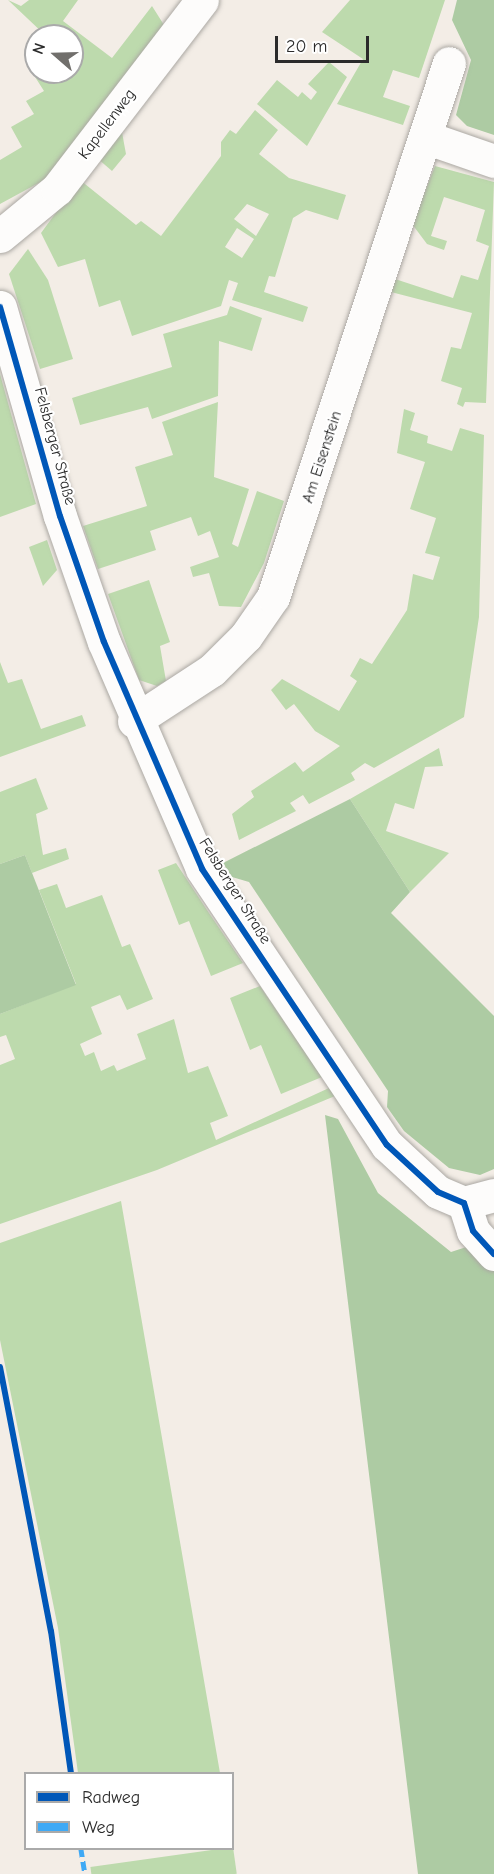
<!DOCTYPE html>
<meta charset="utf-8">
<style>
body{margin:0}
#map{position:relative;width:494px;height:1874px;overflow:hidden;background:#f3ede6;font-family:"Comic Neue",sans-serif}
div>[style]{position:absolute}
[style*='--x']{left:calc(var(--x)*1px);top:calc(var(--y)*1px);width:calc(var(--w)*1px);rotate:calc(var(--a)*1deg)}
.green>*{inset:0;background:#bddaad;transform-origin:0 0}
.forest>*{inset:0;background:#adcba3}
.roads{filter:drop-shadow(0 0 2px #aba8a3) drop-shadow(0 0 2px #aba8a3)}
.minor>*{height:33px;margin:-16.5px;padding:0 16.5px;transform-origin:16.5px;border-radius:16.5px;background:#fdfcfb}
.quiet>*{height:4.5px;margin-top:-2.25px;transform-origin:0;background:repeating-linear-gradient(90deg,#3fa9f5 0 9px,transparent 0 13.5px)}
.cycleway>*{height:6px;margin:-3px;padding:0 3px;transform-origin:3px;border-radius:3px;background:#0057b8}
span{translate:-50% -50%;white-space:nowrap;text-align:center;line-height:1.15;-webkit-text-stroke:4.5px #fff;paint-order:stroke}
.street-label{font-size:16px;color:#2b2b2b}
.legend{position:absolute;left:24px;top:1772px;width:210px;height:78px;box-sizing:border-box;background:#fff;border:2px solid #aaa;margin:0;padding:8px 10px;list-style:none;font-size:18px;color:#2b2b2b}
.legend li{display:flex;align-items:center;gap:12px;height:30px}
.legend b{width:30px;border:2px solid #aaa}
.north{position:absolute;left:24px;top:24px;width:60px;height:60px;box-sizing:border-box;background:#fff;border:2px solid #aaa;border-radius:50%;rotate:290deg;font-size:16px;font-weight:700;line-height:24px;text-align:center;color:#2b2b2b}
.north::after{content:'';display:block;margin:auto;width:21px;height:27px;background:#716f6c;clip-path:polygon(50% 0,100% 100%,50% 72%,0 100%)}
.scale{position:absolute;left:275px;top:36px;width:94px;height:27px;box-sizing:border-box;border:3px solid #2b2b2b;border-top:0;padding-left:8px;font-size:18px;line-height:21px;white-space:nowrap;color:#2b2b2b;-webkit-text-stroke:4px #fff;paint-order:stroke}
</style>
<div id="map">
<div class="green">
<div style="clip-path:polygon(8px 0,21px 6px,29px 0,78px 0,63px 21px,112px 58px,152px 6px,164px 25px,46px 179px,0 204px,0 160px,22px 147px,11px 127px,34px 114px,26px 101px,44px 91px,30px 69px,72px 72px,72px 36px,46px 36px)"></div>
<div style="clip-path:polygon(350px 0,445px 0,419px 78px,393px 70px,383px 97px,410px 106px,403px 125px,337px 104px,363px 59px,322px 32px)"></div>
<div style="clip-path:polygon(329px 62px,347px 77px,307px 146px,257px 104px,277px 80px,298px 97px,302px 92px,311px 100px,317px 92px,308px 84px)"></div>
<div style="clip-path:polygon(evenodd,255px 110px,278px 130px,259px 154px,289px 178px,346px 195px,338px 220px,306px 210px,293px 218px,275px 277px,269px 276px,264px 292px,308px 307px,303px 322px,232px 300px,238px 283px,229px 280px,221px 306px,132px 336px,120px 300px,99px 307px,85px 259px,58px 267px,41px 233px,80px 180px,136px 225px,141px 221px,161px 236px,221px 156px,221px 142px,230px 130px,236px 134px,255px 110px,247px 204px,269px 214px,256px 236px,234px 219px,247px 204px,255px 110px,237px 228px,254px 239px,242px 258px,225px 247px,237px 228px)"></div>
<div style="clip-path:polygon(121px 127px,126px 154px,112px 171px,97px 158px)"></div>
<div style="clip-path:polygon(435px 166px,494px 182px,486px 403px,465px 402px,463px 407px,457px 404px,462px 388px,441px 381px,451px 347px,461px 349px,472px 313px,391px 292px,395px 279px,453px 298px,461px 275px,478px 280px,489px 246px,476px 241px,485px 210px,444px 197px,431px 236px,447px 241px,444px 250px,427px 244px,412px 224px)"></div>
<div style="clip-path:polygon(28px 249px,48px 280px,73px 359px,40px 369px,9px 274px)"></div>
<div style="clip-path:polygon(230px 306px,262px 318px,252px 351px,219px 341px,218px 396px,152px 419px,148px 407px,80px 425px,72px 398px,172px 367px,163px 334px,227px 315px)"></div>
<div style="clip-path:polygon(0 374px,36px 504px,0 517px)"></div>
<div style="clip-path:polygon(218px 402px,214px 477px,249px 489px,232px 544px,238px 547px,257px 491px,284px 501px,264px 563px,241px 607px,219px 606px,209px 573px,193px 577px,190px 567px,219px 557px,210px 531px,198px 536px,191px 517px,150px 531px,156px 550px,98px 569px,83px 526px,147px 506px,135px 467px,173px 455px,162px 422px)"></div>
<div style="clip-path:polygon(404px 409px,415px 413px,410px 430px,428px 436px,427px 443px,452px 451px,460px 428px,484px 435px,479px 617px,464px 717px,374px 768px,365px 763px,351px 773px,355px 780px,309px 804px,303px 795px,290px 803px,296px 811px,239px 840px,232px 814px,254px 797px,251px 791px,295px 762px,303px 772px,340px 746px,315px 731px,294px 704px,286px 710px,271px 690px,282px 679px,339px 711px,357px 681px,350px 676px,360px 658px,372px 664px,407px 610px,413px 574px,433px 580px,440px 557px,425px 553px,436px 518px,410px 509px,425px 462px,397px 453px)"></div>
<div style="clip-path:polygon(47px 540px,57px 570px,43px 586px,29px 547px)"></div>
<div style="clip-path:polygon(149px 580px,170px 642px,160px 646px,166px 681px,157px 686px,139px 680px,108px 594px)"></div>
<div style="clip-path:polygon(0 662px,8px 683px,22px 679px,41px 729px,82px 715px,86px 726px,0 757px)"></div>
<div style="clip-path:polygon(439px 748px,443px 766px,425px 767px,414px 809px,395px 803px,386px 831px,449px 853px,410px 892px,350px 799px)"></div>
<div style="clip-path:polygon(36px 778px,48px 809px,36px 814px,43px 855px,66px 848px,69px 859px,32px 873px,25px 855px,0 864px,0 792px)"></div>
<div style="clip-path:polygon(176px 863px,209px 913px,243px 963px,211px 976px,189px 921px,179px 925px,158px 870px)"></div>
<div style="clip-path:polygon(57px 884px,66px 908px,102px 895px,122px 947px,130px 944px,153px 999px,127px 1010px,120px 995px,91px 1007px,102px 1034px,80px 1044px,85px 1056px,94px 1052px,101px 1071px,114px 1065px,117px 1071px,146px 1059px,137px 1034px,174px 1019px,188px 1073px,208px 1066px,228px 1116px,210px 1123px,216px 1140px,329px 1088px,335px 1096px,157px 1170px,0 1224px,0 1065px,15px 1059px,6px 1035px,0 1037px,0 1014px,76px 984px,39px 890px)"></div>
<div style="clip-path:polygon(260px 986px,322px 1077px,281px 1094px,261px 1045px,250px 1050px,230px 998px)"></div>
<div style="clip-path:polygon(121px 1201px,220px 1773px,78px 1773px,58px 1628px,0 1340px,0 1243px)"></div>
<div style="left:233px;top:1847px;width:27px;height:144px;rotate:82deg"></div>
</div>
<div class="forest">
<div style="clip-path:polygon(457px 0,494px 0,494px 135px,467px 126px,456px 115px,471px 60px,452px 20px)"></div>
<div style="clip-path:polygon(350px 799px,410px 892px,391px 913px,494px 1016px,494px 1169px,480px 1175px,449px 1168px,404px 1131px,387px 1107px,388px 1091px,249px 882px,232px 877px,223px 863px)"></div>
<div style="clip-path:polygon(25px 855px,76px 985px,0 1014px,0 864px)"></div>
<div style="clip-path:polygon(325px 1115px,338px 1119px,378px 1193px,451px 1252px,494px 1238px,494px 1874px,418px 1874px)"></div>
</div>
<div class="roads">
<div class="minor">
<div style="--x:425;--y:137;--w:73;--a:19.2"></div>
<div style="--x:0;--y:236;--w:74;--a:-39.5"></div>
<div style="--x:57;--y:189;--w:238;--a:-52.5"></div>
<div style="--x:0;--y:307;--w:217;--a:74"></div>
<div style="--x:60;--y:516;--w:133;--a:70.8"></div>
<div style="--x:104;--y:642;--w:247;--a:66.6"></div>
<div style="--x:202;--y:869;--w:332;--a:56.2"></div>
<div style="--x:387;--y:1145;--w:69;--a:42.7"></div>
<div style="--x:438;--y:1192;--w:28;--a:23"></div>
<div style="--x:134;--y:721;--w:93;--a:-33.2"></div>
<div style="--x:212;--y:670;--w:48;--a:-45"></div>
<div style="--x:246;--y:636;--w:47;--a:-55.3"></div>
<div style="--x:273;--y:597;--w:562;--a:-71.76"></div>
<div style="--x:464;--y:1203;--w:29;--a:72"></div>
<div style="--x:473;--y:1231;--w:31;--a:48"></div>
<div style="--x:464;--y:1203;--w:31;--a:-15"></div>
</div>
</div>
<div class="quiet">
<div style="--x:81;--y:1848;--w:26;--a:81"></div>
</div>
<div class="cycleway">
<div style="--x:0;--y:307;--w:217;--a:74"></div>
<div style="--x:60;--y:516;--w:133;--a:70.8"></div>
<div style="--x:104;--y:642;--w:247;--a:66.6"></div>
<div style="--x:202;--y:869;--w:332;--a:56.2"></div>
<div style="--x:387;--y:1145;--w:69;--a:42.7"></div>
<div style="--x:438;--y:1192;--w:28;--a:23"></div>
<div style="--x:464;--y:1203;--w:29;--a:72"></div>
<div style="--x:473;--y:1231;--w:31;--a:48"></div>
<div style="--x:0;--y:1367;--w:269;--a:79.1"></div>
<div style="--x:51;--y:1631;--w:144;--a:82"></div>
</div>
<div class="street-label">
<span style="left:107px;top:124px;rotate:-53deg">Kapellenweg</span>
<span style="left:55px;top:446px;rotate:75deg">Felsberger Straße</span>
<span style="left:322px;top:457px;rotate:-72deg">Am Eisenstein</span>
<span style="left:235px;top:891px;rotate:58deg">Felsberger Straße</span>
</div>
<ul class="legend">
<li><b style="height:8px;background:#0057b8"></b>Radweg</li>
<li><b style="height:8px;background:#3fa9f5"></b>Weg</li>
</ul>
<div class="north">N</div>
<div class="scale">20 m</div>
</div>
